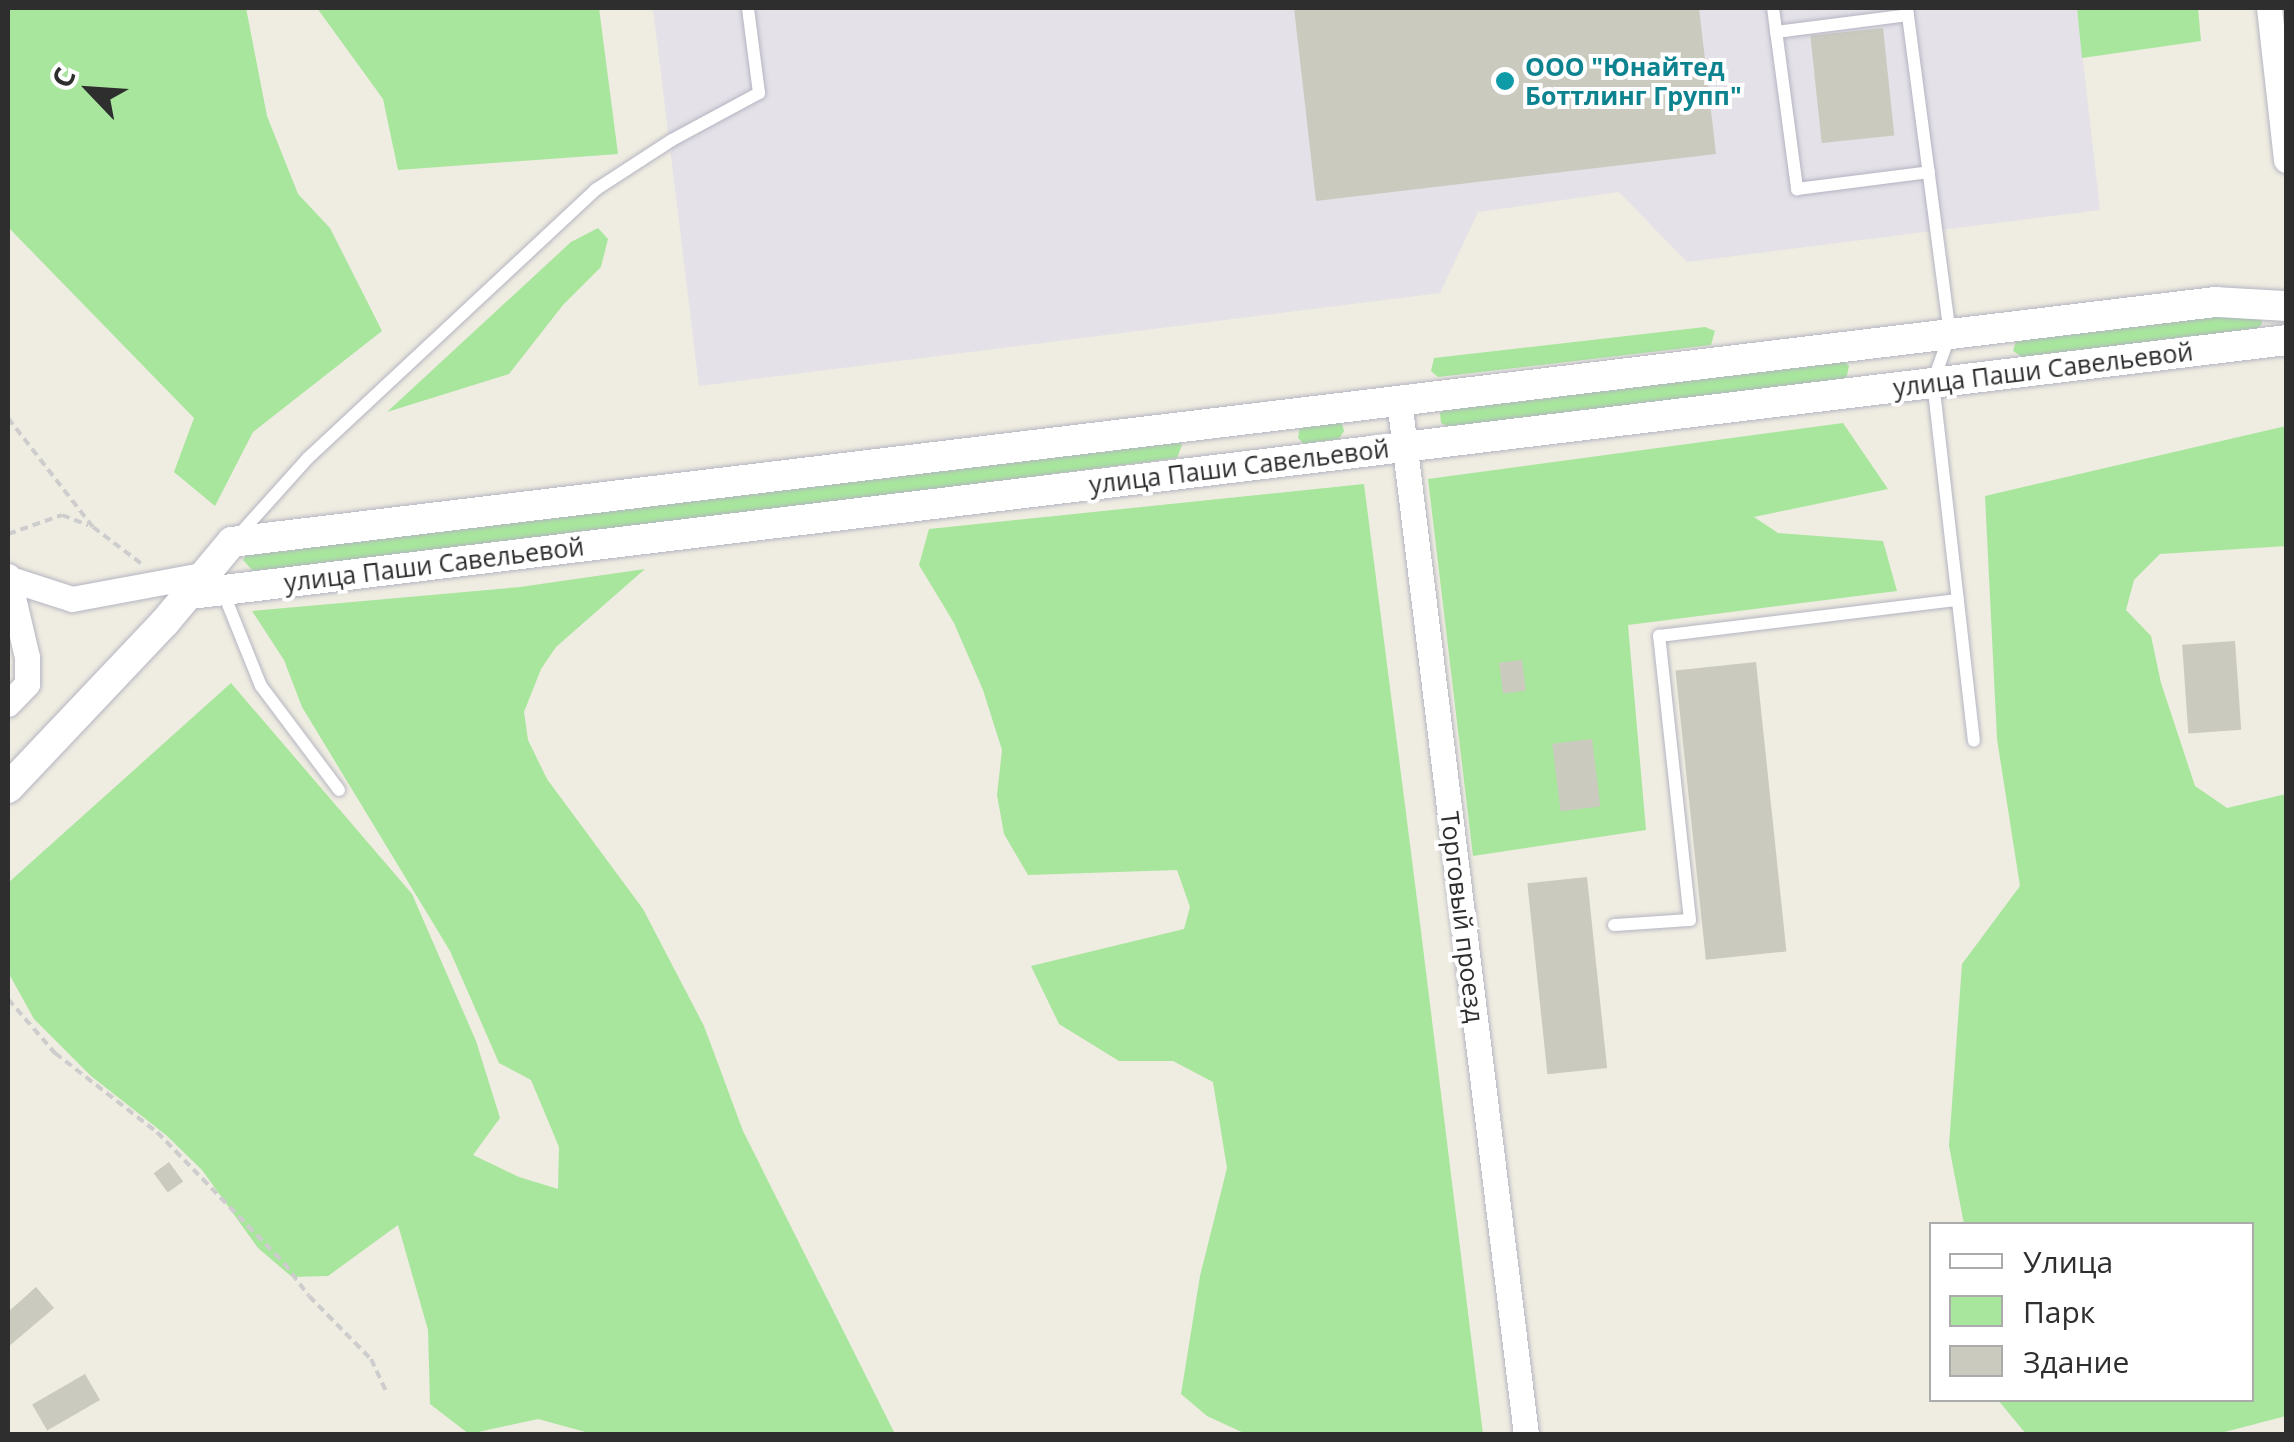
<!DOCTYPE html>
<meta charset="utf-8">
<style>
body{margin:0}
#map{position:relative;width:2294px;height:1442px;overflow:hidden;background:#efece1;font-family:"Open Sans",sans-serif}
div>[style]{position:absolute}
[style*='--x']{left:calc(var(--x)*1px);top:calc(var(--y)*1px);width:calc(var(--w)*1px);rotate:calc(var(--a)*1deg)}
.industrial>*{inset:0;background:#e4e1e8}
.green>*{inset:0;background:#a8e69d}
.building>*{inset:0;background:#cbcabf;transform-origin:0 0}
.path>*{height:4px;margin-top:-2px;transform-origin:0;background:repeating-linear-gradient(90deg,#cdcdcd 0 8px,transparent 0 13px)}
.roads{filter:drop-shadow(0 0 2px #b4b4c1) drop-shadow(0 0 2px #b4b4c1)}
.service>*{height:12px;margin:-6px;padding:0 6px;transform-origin:6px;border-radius:6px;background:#fff}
.minor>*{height:25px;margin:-12.5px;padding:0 12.5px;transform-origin:12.5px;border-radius:12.5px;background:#fff}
.tertiary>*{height:30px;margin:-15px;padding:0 15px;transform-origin:15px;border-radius:15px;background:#fff}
.dots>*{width:28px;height:28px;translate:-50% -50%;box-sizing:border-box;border:5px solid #fff;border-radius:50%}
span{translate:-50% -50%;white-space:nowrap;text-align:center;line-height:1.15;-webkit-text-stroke:8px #fff;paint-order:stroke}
.culture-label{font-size:25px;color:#0d838f;font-weight:700}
.left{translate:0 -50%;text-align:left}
.street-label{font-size:25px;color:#2e2e2e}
.frame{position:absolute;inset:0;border:10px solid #2e2e2e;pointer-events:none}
.legend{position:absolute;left:1929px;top:1222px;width:325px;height:180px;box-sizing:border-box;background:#fff;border:2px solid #ababab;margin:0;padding:12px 18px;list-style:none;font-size:30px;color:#2e2e2e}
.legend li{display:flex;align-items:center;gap:20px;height:50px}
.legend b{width:50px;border:2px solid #ababab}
.north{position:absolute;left:40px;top:40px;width:100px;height:100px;-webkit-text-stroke:8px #fff;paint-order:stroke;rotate:295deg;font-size:28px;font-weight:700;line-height:40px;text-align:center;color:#2e2e2e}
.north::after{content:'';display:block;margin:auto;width:35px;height:45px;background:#2e2e2e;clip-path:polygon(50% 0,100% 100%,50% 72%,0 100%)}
</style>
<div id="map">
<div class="industrial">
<div style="clip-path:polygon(653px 8px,2077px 8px,2100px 210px,1687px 262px,1619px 192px,1478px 212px,1440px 293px,699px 386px)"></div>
</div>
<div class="green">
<div style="clip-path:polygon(8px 8px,246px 8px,267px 116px,298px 194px,330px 228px,382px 331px,253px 432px,215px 506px,174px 472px,194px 418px,8px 227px)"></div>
<div style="clip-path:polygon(317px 8px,599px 8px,618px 154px,398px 170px,383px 99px)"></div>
<div style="clip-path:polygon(2077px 8px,2198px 8px,2201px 41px,2082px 58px)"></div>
<div style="clip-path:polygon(598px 228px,608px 239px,601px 267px,563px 305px,509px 374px,387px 412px,571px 242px)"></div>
<div style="clip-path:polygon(2228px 311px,2261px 315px,2262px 324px,2256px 330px,2022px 357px,2013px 351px,2017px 337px)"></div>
<div style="clip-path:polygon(1705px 327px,1715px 331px,1711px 345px,1438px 377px,1431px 371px,1434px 358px)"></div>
<div style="clip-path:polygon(1842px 359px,1849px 366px,1846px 380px,1449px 427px,1441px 423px,1440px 413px,1444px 408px)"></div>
<div style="clip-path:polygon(1341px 420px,1344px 431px,1339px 439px,1304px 444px,1298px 438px,1300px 426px)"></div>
<div style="clip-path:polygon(1843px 423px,1888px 489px,1754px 517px,1778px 533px,1883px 541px,1897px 591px,1628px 625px,1646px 830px,1473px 856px,1428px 479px)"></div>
<div style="clip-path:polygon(2286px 426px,2286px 546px,2160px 554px,2134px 580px,2126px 610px,2151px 636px,2161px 683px,2195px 786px,2227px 808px,2286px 794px,2286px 1416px,2217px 1434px,2026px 1434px,1998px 1400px,2252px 1400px,2252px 1224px,1964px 1224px,1949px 1146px,1962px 964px,2020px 886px,1997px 739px,1985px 496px)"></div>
<div style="clip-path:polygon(1173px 437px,1182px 445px,1177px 458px,624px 529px,253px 571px,243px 560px,247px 554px)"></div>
<div style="clip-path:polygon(1364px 484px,1419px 915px,1483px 1434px,1246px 1434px,1207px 1416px,1181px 1394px,1200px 1276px,1227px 1168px,1213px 1082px,1173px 1061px,1119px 1061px,1059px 1024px,1031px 966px,1184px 929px,1190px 907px,1177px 870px,1028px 875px,1004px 834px,997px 795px,1002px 750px,983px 690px,954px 623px,919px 565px,929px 529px)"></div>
<div style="clip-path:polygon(645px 569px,556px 647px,541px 669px,524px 712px,528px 740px,547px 779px,643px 909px,704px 1026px,743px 1131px,895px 1434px,593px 1434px,538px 1419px,469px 1434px,430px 1404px,428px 1330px,398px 1225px,328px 1276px,292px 1277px,258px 1248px,202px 1170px,166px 1135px,91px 1076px,34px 1019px,8px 972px,8px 883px,231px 683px,412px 894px,476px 1041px,500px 1118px,473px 1155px,519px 1177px,558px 1189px,559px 1147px,531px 1080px,499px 1063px,450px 951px,302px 707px,284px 660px,252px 611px,520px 587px)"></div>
</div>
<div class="building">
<div style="clip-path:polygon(1294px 8px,1699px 8px,1716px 154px,1316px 201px)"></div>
<div style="left:1883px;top:28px;width:108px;height:73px;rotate:84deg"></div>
<div style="left:2235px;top:641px;width:89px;height:53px;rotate:86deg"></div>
<div style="left:1522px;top:660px;width:31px;height:23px;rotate:83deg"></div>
<div style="left:1756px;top:662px;width:291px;height:81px;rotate:84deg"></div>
<div style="left:1592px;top:739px;width:68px;height:40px;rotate:83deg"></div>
<div style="left:1587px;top:877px;width:192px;height:60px;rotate:84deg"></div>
<div style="left:169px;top:1162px;width:24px;height:19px;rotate:54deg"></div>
<div style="clip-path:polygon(36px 1287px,54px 1308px,8px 1347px,8px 1312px)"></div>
<div style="left:85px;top:1374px;width:30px;height:61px;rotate:60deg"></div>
</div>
<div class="path">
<div style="--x:8;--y:418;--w:138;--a:52.1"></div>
<div style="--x:93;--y:527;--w:61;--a:37.1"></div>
<div style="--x:8;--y:534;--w:57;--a:-19.4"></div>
<div style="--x:62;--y:515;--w:28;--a:21"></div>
<div style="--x:8;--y:999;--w:72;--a:49"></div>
<div style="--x:55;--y:1053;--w:129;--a:37.8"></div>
<div style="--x:157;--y:1132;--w:182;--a:45.9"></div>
<div style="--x:284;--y:1263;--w:41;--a:52.9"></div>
<div style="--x:309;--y:1296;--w:88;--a:45.5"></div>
<div style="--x:371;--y:1359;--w:38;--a:65"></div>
</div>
<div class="roads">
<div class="service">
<div style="--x:1773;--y:8;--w:183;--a:82.4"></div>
<div style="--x:1797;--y:189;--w:133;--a:-7.3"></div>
<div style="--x:1907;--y:8;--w:329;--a:82.5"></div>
<div style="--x:1950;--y:334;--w:51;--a:109.5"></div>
<div style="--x:1933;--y:382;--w:361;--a:83.5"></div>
<div style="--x:1776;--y:32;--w:133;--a:-7.3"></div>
<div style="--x:237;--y:537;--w:106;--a:-48.1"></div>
<div style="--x:308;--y:458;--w:393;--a:-43"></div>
<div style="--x:595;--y:190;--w:92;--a:-33"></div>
<div style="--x:672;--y:140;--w:99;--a:-28.4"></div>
<div style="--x:759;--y:93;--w:86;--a:-97.4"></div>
<div style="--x:223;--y:592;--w:101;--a:68"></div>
<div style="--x:261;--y:686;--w:130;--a:53.1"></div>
<div style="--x:1614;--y:925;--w:76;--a:-3.8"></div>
<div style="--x:1690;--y:920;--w:286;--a:-96.2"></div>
<div style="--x:1659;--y:636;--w:301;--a:-6.9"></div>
</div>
<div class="minor">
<div style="--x:2269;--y:8;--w:153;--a:83.6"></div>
<div style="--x:1399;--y:400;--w:1042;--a:83"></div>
<div style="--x:8;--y:576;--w:83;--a:76.8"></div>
<div style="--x:27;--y:657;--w:27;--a:90"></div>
<div style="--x:27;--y:684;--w:28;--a:134"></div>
<div style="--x:10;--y:579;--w:65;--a:17.9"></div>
<div style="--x:72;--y:599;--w:137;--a:-10.5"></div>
</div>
<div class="tertiary">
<div style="--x:191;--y:594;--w:2110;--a:-6.91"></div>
<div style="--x:8;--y:788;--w:228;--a:-46.6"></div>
<div style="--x:165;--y:622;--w:104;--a:-50.1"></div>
<div style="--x:232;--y:542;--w:1998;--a:-6.9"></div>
<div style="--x:2216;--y:302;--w:70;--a:3.3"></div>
</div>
</div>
<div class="dots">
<div style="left:1505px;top:81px;background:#0f9aa8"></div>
</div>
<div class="culture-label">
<span class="left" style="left:1525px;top:81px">ООО "Юнайтед<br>Боттлинг Групп"</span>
</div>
<div class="street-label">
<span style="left:2043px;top:369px;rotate:-7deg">улица Паши Савельевой</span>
<span style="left:1239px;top:466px;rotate:-7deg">улица Паши Савельевой</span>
<span style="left:434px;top:564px;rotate:-7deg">улица Паши Савельевой</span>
<span style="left:1463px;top:917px;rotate:83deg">Торговый проезд</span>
</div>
<div class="frame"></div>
<ul class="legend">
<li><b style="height:12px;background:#fff"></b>Улица</li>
<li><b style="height:28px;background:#a8e69d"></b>Парк</li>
<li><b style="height:28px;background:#cbcabf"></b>Здание</li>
</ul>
<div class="north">С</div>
</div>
